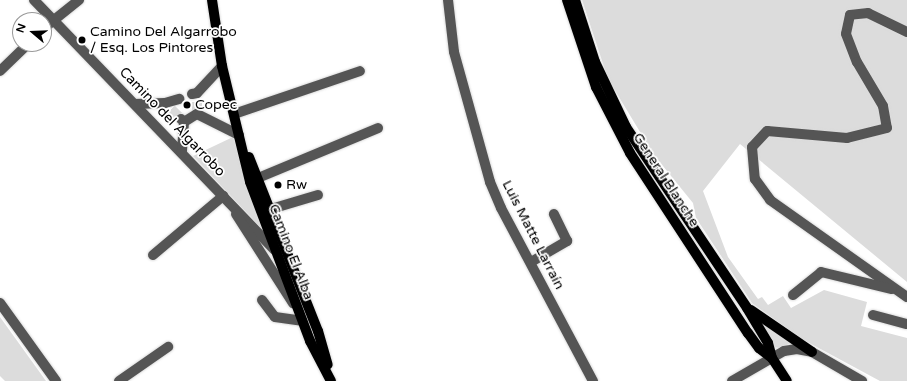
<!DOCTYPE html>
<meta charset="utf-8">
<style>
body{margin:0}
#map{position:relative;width:907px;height:381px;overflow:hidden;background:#fff;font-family:"Varela Round",sans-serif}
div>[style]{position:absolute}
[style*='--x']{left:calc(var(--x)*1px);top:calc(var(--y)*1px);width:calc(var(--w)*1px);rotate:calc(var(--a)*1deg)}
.green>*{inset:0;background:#dcdcdc}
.minor-tunnel>*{height:10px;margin-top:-5px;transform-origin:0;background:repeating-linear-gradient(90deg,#d9d9d9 0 10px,transparent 0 15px)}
.roads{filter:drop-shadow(0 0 1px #dbdbdb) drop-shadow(0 0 1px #dbdbdb)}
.minor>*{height:10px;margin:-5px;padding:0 5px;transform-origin:5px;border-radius:5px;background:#555}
.major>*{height:10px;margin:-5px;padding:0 5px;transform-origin:5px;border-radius:5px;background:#000}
.dots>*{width:11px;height:11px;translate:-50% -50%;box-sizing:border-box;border:2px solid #fff;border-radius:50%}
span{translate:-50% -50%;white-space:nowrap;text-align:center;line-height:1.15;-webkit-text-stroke:3.5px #fff;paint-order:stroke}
.poi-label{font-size:14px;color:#000}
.left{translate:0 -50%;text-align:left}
.street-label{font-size:14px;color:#000}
.north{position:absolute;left:12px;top:12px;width:40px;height:40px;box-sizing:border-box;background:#fff;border:1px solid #999;border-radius:50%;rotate:289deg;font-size:11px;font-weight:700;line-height:16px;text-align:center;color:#000}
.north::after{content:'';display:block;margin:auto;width:14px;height:18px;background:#000;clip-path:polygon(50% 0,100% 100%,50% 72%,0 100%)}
</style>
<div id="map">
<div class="green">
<div style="clip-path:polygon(582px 0,907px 0,907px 282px,740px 144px,703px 191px,728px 257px,758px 299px,762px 297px,768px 305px,783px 296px,791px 308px,824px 290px,867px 302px,861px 326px,907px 338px,907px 381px,880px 381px,802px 339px,752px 303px,696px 218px,693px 203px,654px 155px,608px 79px)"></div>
<div style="clip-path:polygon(233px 137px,265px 232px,193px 156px)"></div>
<div style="clip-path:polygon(0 317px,46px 381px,5px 381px,0 376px)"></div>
<div style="clip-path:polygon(756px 317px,793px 342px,780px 348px,774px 347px)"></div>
</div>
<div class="minor-tunnel">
<div style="--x:171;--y:109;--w:14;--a:45"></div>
<div style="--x:197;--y:112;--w:14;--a:-90"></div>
</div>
<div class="roads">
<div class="minor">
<div style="--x:34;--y:0;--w:346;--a:46.1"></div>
<div style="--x:448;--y:0;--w:52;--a:83.4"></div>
<div style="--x:454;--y:52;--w:135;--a:74.5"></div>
<div style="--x:490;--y:182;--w:28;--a:67"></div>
<div style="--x:501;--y:208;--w:196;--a:62"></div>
<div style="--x:44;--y:28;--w:45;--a:-38.7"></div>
<div style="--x:907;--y:32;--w:43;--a:-154"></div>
<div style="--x:868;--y:13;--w:18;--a:174"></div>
<div style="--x:850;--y:15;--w:19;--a:102"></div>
<div style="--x:846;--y:34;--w:30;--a:69"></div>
<div style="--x:857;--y:62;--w:51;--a:59.4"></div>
<div style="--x:883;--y:106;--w:22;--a:80"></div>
<div style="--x:887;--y:128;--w:41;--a:166"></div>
<div style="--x:847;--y:138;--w:80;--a:-175"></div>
<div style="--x:767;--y:131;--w:22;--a:133"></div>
<div style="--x:752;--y:147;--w:32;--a:85"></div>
<div style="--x:755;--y:179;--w:26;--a:54"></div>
<div style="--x:770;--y:200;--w:168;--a:35.3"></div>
<div style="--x:0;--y:71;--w:39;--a:-44"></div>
<div style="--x:192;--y:94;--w:5;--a:-11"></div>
<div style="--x:197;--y:93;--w:37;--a:-47"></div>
<div style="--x:135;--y:104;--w:30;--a:-2"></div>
<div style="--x:165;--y:103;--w:15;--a:-16"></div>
<div style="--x:234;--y:114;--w:133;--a:-18.8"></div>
<div style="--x:181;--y:119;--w:4;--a:45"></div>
<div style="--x:184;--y:122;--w:31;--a:94"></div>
<div style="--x:184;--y:122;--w:15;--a:-32"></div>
<div style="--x:197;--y:114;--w:47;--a:26.6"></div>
<div style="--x:258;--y:178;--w:130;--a:-22.6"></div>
<div style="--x:271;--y:209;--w:49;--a:-16.6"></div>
<div style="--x:236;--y:214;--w:106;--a:57.4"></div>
<div style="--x:153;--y:255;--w:92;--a:-40.1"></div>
<div style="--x:531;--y:262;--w:42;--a:-30.3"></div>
<div style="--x:567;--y:241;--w:30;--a:-116"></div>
<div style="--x:793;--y:295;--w:36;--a:-39"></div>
<div style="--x:821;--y:272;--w:73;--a:13.5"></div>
<div style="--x:262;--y:300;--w:21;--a:53"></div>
<div style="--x:275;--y:317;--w:27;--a:8"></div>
<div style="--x:0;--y:303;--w:96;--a:54.3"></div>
<div style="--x:873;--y:315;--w:35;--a:15"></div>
<div style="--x:119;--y:381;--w:60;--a:-34.8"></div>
<div style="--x:732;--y:381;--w:60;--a:-30"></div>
<div style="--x:784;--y:351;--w:13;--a:-9"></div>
<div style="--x:797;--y:349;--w:15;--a:11"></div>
<div style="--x:812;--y:352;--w:58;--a:30.1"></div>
</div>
<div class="major">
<div style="--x:212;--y:0;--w:67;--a:81.4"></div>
<div style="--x:222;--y:66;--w:119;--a:76.4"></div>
<div style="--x:250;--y:182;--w:170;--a:69.3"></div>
<div style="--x:310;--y:341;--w:45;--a:62.3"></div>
<div style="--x:567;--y:0;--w:92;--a:71.6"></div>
<div style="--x:596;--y:87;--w:74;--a:62.7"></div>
<div style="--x:630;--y:153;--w:215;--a:56.8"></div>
<div style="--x:748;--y:333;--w:19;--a:54"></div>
<div style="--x:759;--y:348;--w:16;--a:38"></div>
<div style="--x:575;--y:0;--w:65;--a:72.1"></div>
<div style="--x:595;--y:62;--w:72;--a:64.5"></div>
<div style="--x:626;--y:127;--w:218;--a:56.2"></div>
<div style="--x:747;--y:308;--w:41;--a:59"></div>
<div style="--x:768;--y:343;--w:16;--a:75"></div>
<div style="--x:772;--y:358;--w:27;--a:57"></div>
<div style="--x:249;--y:157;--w:187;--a:68.4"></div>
<div style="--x:318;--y:331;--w:35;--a:74"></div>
<div style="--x:751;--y:310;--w:74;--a:34.5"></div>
</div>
</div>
<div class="dots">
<div style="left:82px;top:40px;background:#000"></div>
<div style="left:187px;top:105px;background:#000"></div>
<div style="left:278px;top:185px;background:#000"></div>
</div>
<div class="poi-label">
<span class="left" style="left:90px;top:40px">Camino Del Algarrobo<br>/ Esq. Los Pintores</span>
<span class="left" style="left:195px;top:105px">Copec</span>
<span class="left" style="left:286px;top:185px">Rw</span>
</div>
<div class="street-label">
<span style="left:172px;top:122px;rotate:46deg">Camino del Algarrobo</span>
<span style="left:666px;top:180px;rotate:57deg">General Blanche</span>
<span style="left:533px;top:235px;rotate:63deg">Luis Matte Larraín</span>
<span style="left:291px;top:252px;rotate:69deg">Camino El Alba</span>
</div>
<div class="north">N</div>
</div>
